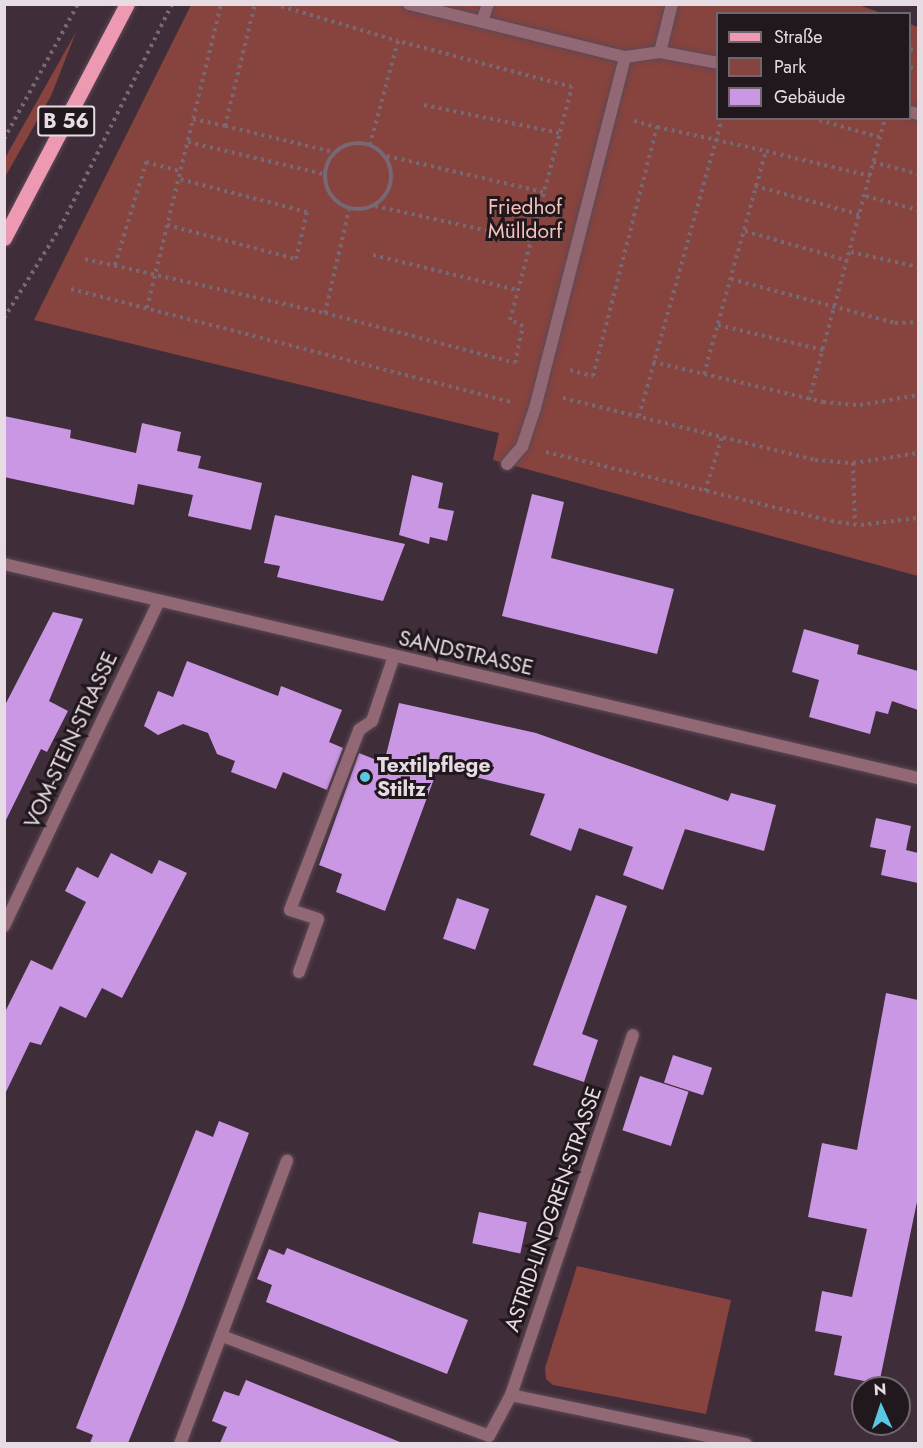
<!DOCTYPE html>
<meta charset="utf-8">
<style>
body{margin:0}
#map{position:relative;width:923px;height:1448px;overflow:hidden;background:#402d3a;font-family:Jost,sans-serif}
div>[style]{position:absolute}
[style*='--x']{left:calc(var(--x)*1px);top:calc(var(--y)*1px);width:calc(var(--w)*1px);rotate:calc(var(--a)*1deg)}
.green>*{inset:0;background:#87433e}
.building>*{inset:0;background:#ca97e5;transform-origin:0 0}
.path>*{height:4px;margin-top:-2px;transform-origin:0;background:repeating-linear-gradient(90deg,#786873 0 3px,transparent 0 7.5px)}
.path>.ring{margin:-2px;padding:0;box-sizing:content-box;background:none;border:4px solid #786873;border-radius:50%}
.roads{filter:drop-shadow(0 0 2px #5b4955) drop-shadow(0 0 2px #5b4955)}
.lane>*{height:12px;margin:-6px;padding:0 6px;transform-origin:6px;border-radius:6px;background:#916873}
.street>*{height:12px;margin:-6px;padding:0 6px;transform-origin:6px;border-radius:6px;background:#916873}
.primary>*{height:15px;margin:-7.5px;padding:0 7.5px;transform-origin:7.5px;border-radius:7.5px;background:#ec99b1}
.dots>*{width:16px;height:16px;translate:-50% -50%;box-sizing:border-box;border:3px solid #21181e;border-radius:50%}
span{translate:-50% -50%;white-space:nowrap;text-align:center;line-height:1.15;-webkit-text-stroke:6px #21181e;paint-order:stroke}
.shield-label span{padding:2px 4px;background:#21181e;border:2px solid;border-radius:4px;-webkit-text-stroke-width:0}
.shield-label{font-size:20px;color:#e8dce4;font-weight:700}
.park-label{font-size:21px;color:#f5c1bb}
.street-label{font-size:21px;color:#e8dce4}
.poi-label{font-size:21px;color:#e8dce4;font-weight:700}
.left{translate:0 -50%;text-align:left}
.frame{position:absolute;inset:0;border:6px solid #e8dce4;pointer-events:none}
.legend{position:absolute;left:716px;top:12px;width:195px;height:108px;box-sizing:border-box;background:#21181e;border:2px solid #71666d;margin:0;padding:8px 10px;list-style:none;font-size:18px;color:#e8dce4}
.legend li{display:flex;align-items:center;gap:12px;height:30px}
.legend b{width:30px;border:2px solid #71666d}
.north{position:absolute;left:851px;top:1376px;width:60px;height:60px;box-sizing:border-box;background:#21181e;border:2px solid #71666d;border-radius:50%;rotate:357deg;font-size:16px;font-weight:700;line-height:24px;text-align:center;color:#e8dce4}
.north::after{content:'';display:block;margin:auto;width:21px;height:27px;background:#59c8e4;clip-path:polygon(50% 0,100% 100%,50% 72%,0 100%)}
</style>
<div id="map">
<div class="green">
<div style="clip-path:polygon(856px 4px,881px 13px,718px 14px,718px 118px,910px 118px,910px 24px,918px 27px,918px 576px,493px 460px,499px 433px,34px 320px,191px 5px)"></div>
<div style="clip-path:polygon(76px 32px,51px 96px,5px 177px,5px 158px)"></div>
<div style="clip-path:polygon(577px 1266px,731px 1300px,706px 1414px,553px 1385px,546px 1379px,545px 1368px)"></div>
</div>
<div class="building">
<div style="clip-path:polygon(4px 416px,71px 430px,70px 438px,136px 453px,142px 423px,181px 432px,177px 451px,201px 456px,198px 468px,262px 483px,251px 530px,188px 516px,193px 495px,138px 484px,134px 505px,4px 477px)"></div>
<div style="clip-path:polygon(412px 475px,443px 483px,438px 508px,454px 511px,447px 541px,430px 537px,429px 544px,399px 535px)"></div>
<div style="clip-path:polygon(532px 494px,564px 502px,551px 558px,674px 589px,657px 654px,502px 616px)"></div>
<div style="clip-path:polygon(275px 515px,405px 544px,383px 601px,277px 577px,280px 566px,264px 563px)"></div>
<div style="clip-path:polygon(53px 612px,83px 619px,49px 701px,68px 711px,47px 752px,41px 749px,4px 824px,4px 707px)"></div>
<div style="clip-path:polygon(804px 629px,859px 645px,857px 654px,918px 671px,918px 710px,892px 701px,888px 714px,876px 711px,870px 734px,809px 717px,819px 680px,792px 672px)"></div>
<div style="clip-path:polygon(187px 661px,278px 696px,281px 686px,342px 710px,329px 742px,343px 748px,327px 790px,283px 772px,276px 789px,231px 772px,235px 761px,217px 754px,208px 733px,183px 724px,158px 735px,144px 726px,158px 691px,173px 697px)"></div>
<div style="clip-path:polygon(399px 703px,536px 733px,728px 801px,731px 793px,776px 805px,764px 851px,685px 829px,663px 890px,623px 875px,633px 847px,579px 828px,571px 851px,530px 835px,545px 794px,438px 768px,385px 911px,336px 892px,342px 874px,319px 865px,359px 753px,384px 763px)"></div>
<div style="clip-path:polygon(876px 818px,911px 826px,906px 850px,918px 853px,918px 883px,881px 875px,886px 850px,870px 847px)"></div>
<div style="clip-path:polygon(111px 853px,152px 874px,159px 860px,187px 873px,122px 998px,102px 988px,86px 1018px,60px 1006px,41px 1045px,30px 1042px,4px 1096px,4px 1014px,31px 960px,52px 970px,86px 902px,65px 891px,77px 867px,98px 878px)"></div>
<div style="clip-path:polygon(596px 895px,627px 906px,582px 1034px,598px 1040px,584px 1082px,533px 1065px)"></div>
<div style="left:457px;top:898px;width:34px;height:43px;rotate:19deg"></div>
<div style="clip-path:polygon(886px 993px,918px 1000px,918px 1197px,879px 1384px,834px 1375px,842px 1336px,815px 1331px,822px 1291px,852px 1297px,867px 1229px,808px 1217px,822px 1143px,857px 1150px)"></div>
<div style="left:673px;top:1055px;width:41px;height:29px;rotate:18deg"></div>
<div style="left:640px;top:1076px;width:51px;height:57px;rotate:18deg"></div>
<div style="clip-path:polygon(219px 1121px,249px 1133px,183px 1307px,128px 1443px,90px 1443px,93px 1435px,76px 1428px,97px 1375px,196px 1130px,213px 1137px)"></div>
<div style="left:479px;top:1212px;width:49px;height:32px;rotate:12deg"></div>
<div style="clip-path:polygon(287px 1248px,468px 1320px,447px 1374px,266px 1302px,272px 1285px,257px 1279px,269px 1249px,284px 1255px)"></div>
<div style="clip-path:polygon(246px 1380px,400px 1442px,400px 1443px,220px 1443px,227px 1427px,212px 1421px,224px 1391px,239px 1396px)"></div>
</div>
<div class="path">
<div style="--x:274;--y:4;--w:129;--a:16.6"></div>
<div style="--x:910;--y:49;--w:8;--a:14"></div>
<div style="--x:910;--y:67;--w:9;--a:21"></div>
<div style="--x:424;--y:105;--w:138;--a:11.7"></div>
<div style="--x:812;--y:118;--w:70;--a:15.8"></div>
<div style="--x:193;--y:119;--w:33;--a:12"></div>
<div style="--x:225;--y:126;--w:126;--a:-76.2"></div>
<div style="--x:634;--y:121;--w:24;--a:15"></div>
<div style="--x:225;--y:126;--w:111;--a:13.5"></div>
<div style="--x:4;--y:139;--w:154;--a:-61.3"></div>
<div style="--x:188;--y:142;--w:139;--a:13.3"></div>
<div class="ring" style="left:325px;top:143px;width:62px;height:62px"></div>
<div style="--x:387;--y:156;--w:160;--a:13"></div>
<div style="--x:873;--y:162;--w:47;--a:14.9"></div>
<div style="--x:755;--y:186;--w:110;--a:15.3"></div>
<div style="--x:866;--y:196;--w:54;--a:15.1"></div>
<div style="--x:375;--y:206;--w:159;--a:12.4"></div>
<div style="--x:538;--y:207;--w:24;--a:17"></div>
<div style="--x:167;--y:225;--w:133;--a:14.8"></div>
<div style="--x:296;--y:259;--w:48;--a:-76.8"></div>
<div style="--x:307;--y:212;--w:132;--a:-165.5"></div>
<div style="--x:745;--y:231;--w:107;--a:16.2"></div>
<div style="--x:851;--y:252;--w:69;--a:12.6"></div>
<div style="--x:373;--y:255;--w:148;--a:13.7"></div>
<div style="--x:85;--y:259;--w:246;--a:12.7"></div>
<div style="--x:325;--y:313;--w:196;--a:14.7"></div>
<div style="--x:515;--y:363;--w:38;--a:-78"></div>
<div style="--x:523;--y:326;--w:14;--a:-155"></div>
<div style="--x:510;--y:320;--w:241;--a:-75.1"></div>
<div style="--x:572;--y:87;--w:180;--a:-165.2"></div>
<div style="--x:398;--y:41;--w:107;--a:105.2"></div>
<div style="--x:115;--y:265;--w:108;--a:-73.2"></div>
<div style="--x:146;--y:162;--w:35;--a:15"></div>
<div style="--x:731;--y:279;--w:170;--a:15"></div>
<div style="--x:895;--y:323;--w:23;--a:-2"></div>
<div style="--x:71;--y:289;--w:454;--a:14.4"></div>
<div style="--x:147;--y:308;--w:313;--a:-76.3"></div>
<div style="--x:325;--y:313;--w:106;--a:-76.9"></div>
<div style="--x:4;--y:318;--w:106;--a:-58.1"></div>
<div style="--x:60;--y:228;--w:250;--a:-63.4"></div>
<div style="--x:718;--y:325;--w:108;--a:13.4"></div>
<div style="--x:653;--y:362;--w:175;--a:13.2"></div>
<div style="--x:823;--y:402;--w:37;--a:5"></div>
<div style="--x:860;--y:405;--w:59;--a:-9.8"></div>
<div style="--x:570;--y:370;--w:24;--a:15"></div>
<div style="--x:593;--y:376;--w:257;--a:-75.6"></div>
<div style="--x:657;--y:127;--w:112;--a:12.4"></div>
<div style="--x:704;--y:374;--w:231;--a:-74.5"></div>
<div style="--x:766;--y:151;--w:107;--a:13.5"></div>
<div style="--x:563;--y:398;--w:260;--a:13.8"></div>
<div style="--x:815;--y:460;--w:38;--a:5"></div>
<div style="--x:853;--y:463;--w:66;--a:-8.7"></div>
<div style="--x:809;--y:400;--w:292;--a:-74.9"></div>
<div style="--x:639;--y:416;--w:309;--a:-74.4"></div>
<div style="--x:546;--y:452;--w:293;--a:13.6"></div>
<div style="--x:831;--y:521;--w:30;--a:8"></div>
<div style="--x:861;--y:525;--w:57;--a:-7"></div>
<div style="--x:853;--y:463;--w:61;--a:88.1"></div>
<div style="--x:705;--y:491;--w:57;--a:-72.5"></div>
</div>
<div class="roads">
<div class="lane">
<div style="--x:409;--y:4;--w:222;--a:13.8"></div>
<div style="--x:625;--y:57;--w:35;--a:-8"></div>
<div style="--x:660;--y:52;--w:59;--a:10.7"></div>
<div style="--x:482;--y:22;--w:19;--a:-72"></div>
<div style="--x:660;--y:52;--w:49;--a:-76"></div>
<div style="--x:910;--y:112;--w:8;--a:14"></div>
<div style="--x:507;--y:464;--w:23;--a:-49"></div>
<div style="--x:522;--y:447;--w:41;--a:-71.6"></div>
<div style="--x:535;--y:408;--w:362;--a:-75.6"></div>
<div style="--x:299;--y:972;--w:56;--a:-70.3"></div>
<div style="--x:318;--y:919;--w:29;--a:-162"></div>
<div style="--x:290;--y:910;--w:193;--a:-69"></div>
<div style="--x:359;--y:730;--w:16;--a:-35"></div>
<div style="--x:372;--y:721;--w:69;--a:-71.3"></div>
</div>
<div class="street">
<div style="--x:4;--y:564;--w:939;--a:13.18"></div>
<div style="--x:4;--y:926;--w:358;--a:-64.5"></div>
<div style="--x:222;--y:1336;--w:285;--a:20.5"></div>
<div style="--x:489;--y:1436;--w:47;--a:-61.8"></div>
<div style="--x:511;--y:1395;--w:240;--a:11.8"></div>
<div style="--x:511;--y:1395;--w:380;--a:-71.3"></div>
<div style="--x:180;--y:1444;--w:303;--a:-69.3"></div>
</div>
<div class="primary">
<div style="--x:4;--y:238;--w:264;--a:-62.3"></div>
</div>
</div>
<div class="dots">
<div style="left:365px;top:777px;background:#59c8e4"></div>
</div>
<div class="shield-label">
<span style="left:66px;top:121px">B 56</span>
</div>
<div class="park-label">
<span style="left:525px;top:219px">Friedhof<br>Mülldorf</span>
</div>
<div class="street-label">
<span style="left:466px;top:653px;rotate:13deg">SANDSTRASSE</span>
<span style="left:71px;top:740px;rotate:-65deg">VOM-STEIN-STRASSE</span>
<span style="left:553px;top:1209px;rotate:-71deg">ASTRID-LINDGREN-STRASSE</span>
</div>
<div class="poi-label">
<span class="left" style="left:377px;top:777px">Textilpflege<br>Stiltz</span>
</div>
<div class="frame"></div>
<ul class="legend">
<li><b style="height:8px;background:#ec99b1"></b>Straße</li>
<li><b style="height:16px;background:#87433e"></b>Park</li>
<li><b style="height:16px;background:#ca97e5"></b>Gebäude</li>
</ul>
<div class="north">N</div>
</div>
